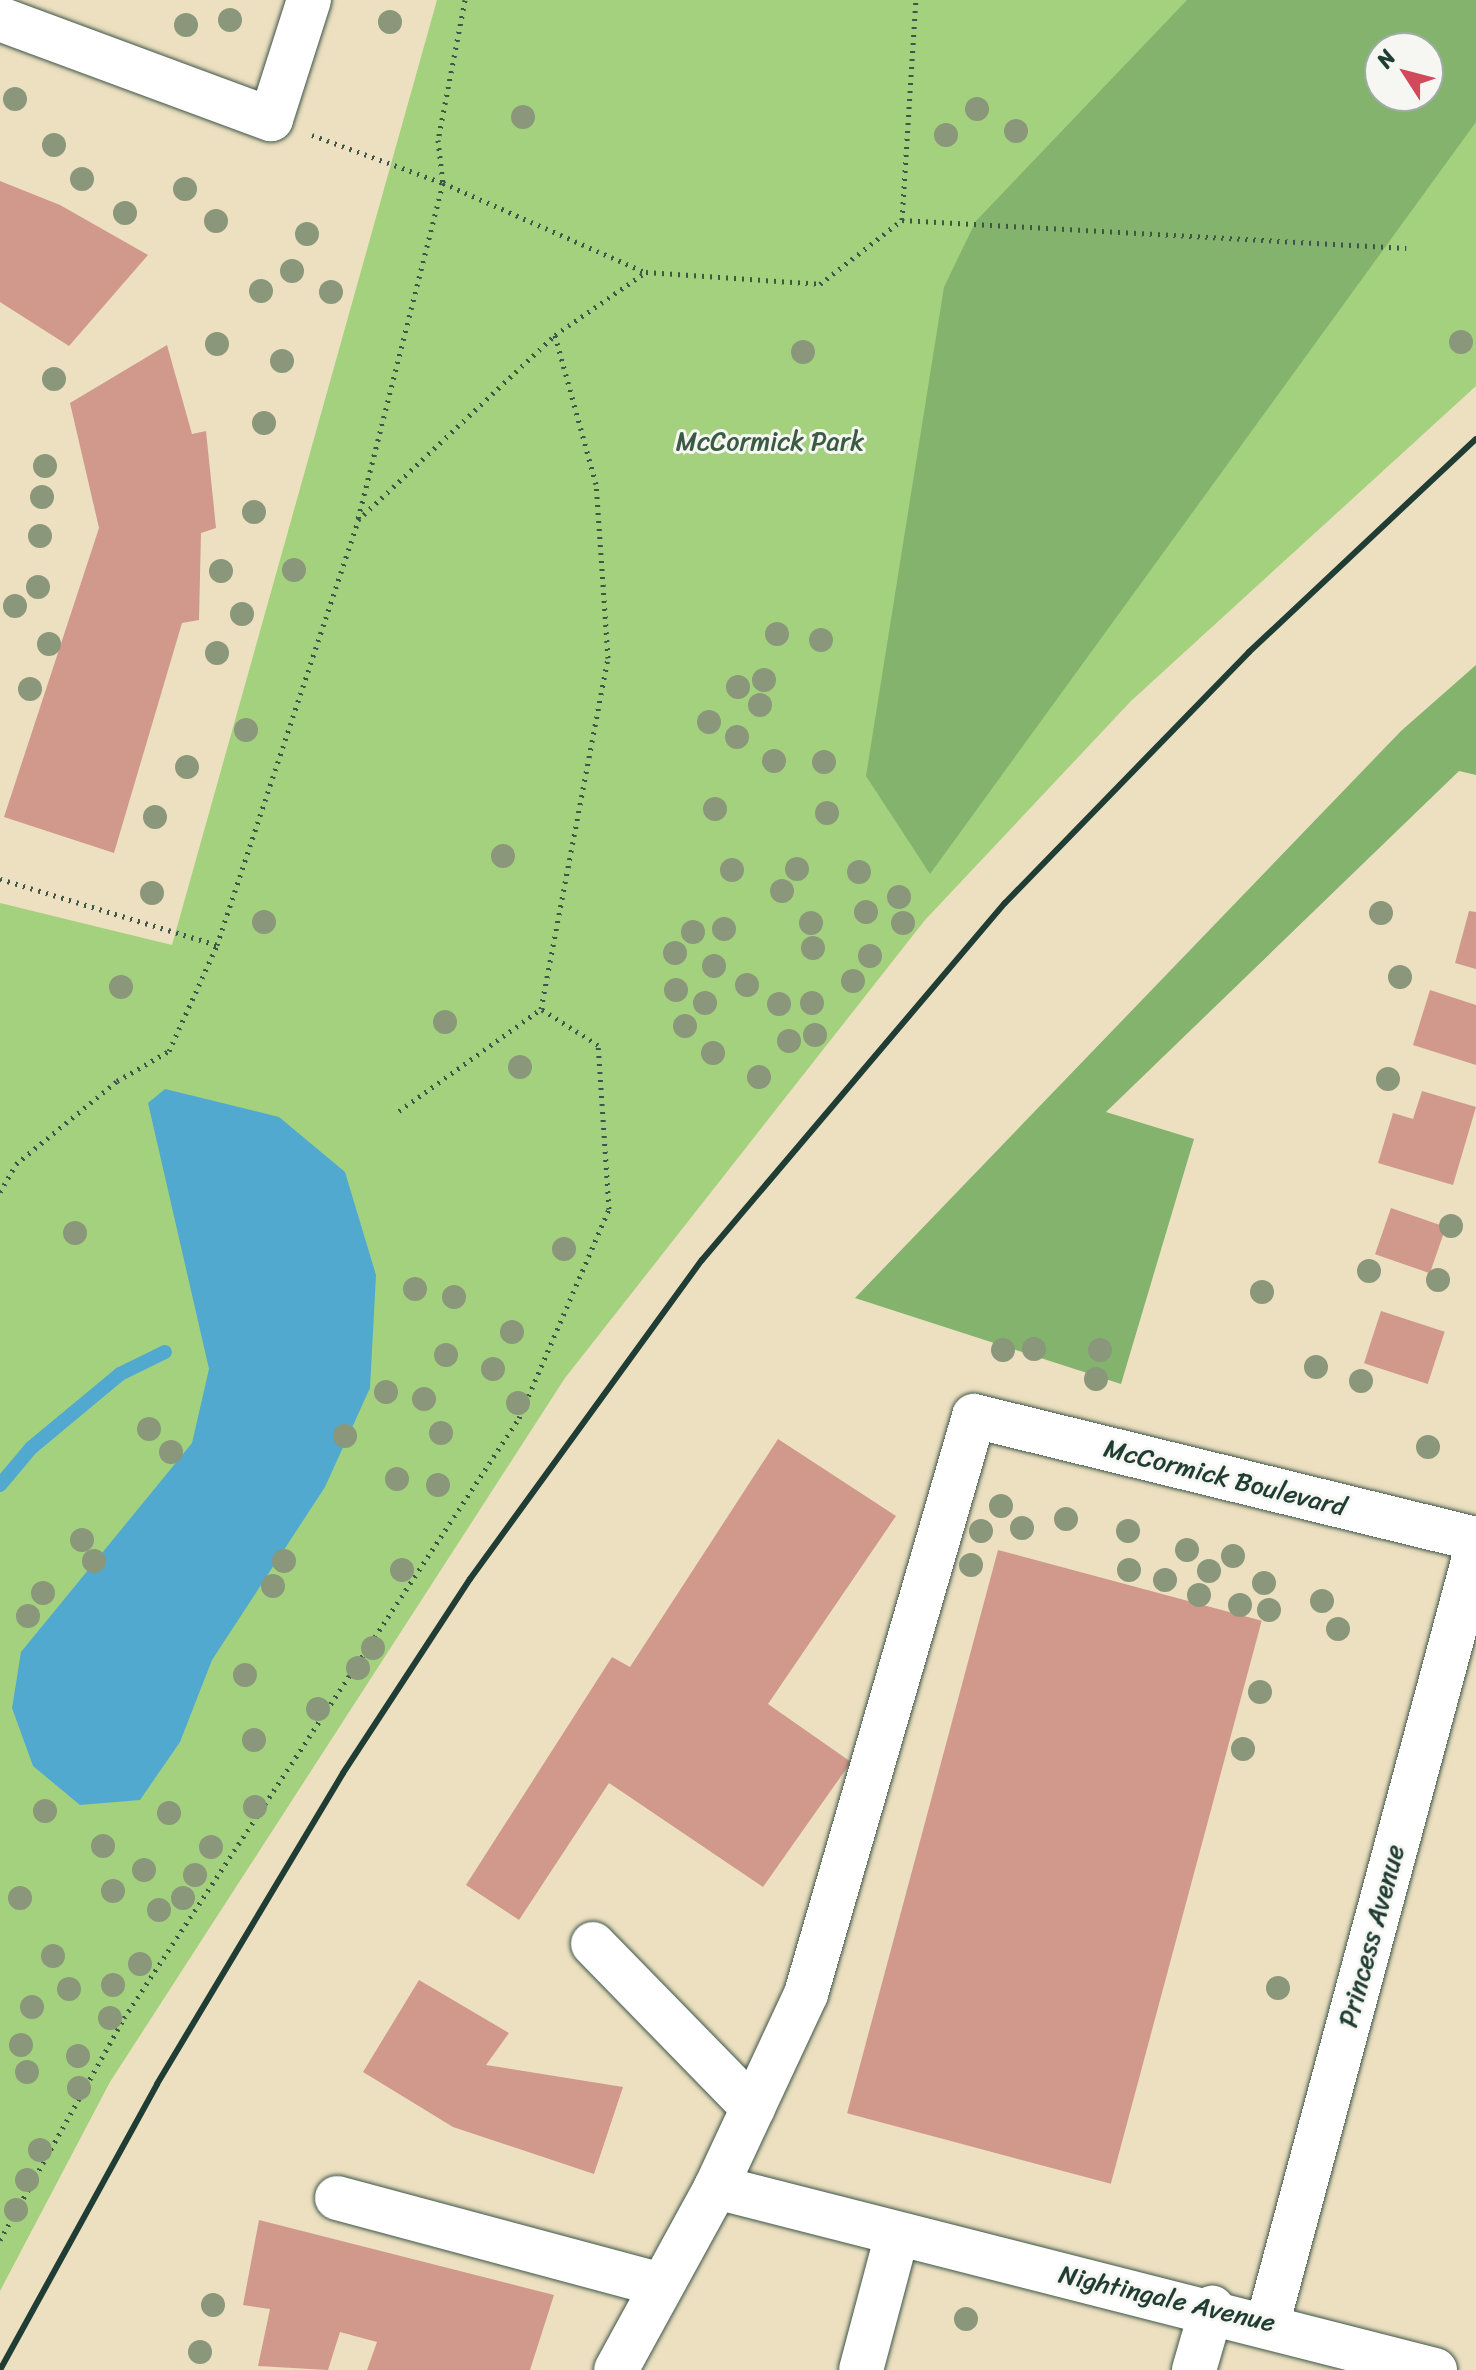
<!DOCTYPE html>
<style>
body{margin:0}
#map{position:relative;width:1476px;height:2370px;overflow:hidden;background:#ece0c0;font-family:Sriracha,sans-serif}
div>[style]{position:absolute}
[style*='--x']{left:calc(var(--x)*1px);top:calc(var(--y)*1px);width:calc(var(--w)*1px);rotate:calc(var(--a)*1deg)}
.green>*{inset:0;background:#a4d17e}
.forest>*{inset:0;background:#83b36d}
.water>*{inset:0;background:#52a9cf}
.stream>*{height:14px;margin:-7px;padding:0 7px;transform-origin:7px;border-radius:7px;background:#52a9cf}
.building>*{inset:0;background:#d1998b;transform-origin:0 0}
.path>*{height:5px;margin-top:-2.5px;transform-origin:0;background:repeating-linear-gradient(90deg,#3e5549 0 2px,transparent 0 8px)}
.roads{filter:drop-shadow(0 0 2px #3e5549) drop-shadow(0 0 2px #3e5549)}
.minor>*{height:44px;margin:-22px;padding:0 22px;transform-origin:22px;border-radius:22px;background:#fff}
.rail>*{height:6px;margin:-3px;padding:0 3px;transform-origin:3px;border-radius:3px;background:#1f3d34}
.trees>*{width:24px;height:24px;margin:-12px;border-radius:50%;background:#8a977b}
span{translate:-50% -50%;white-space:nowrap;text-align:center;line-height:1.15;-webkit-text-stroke:6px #f6f6f2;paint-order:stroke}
.park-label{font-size:26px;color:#3a5b43}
.street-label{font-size:26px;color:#1f3d34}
.north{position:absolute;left:1364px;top:32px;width:80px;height:80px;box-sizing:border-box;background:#f6f6f2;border:2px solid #a0aca6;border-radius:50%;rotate:306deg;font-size:22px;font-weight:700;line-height:32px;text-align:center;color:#1f3d34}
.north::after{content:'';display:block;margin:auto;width:28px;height:36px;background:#d1495b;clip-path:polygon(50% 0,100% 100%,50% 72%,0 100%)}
</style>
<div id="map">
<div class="green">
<div style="clip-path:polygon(evenodd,437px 0,1476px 0,1476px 386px,1131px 701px,925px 920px,565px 1378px,110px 2082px,0 2291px,0 903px,172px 945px,437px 0,1380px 48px,1428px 48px,1428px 96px,1380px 96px,1380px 48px)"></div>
</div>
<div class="forest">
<div style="clip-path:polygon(evenodd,1187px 0,1476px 0,1476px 122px,930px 874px,866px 776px,944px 287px,976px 221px,1187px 0,1428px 48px,1428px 96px,1380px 96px,1380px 48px,1428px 48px)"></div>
<div style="clip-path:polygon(1476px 665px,1476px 775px,1459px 771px,1106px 1112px,1194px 1139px,1121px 1384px,855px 1298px,1401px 731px)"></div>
</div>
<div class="water">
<div style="clip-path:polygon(165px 1089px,279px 1117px,345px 1172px,376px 1275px,370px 1388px,325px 1487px,212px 1660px,180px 1742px,140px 1800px,80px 1805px,33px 1766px,12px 1708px,21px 1652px,192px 1443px,209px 1369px,148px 1103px)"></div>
</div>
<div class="stream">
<div style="--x:0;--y:1485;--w:48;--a:-50"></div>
<div style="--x:31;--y:1448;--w:116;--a:-39.7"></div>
<div style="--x:120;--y:1374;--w:50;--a:-26.1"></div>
</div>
<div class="building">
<div style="clip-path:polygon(0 181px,60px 205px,148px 255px,69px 346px,0 302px)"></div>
<div style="clip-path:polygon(167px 345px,192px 434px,206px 431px,216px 528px,201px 533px,199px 620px,182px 623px,114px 853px,4px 817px,99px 528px,70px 403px)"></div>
<div style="clip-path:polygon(1469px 911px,1476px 912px,1476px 969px,1455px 963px)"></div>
<div style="clip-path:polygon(1430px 990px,1476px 1005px,1476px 1065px,1413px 1045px)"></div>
<div style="clip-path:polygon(1422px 1091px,1476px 1107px,1453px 1185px,1378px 1163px,1393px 1113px,1413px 1119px)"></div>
<div style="left:1391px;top:1208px;width:58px;height:49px;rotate:19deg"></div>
<div style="left:1381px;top:1311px;width:67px;height:55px;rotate:18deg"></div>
<div style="clip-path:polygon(778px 1439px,896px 1516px,768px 1704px,851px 1762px,763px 1887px,609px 1783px,519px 1920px,466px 1885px,612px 1657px,630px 1667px)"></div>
<div style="left:998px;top:1550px;width:273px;height:583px;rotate:15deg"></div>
<div style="clip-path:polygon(419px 1980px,509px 2033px,486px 2065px,623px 2087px,594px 2174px,453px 2127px,363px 2072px)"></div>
<div style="clip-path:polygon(259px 2220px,554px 2295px,530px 2370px,367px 2370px,377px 2342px,340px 2332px,328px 2370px,258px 2366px,270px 2309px,243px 2305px)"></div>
</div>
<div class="path">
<div style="--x:465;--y:0;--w:143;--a:100.9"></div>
<div style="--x:438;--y:140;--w:43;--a:83.4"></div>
<div style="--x:443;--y:183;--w:221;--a:23.8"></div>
<div style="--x:312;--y:135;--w:140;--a:20.1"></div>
<div style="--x:443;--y:183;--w:347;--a:104.2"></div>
<div style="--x:902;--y:220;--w:505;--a:3.18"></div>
<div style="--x:0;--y:879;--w:227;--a:16.9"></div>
<div style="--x:399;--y:1111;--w:175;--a:-35.7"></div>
<div style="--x:541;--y:1009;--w:357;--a:-79.2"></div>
<div style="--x:608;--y:658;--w:174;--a:-93.9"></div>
<div style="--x:596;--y:484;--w:155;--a:-105.4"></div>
<div style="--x:0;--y:1192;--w:32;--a:-60"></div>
<div style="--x:16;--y:1164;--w:131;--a:-39.4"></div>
<div style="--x:117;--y:1081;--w:60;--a:-30"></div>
<div style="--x:169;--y:1051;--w:116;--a:-65.6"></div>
<div style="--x:217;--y:945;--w:448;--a:-71.6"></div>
<div style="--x:358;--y:520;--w:270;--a:-43.2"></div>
<div style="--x:555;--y:335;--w:111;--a:-34.7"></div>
<div style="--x:646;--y:272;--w:174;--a:3.9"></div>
<div style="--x:820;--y:284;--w:104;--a:-38"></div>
<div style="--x:902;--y:220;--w:220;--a:-86.4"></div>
<div style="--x:0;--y:2240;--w:254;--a:-60.8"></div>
<div style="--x:124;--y:2018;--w:718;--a:-56.64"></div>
<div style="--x:519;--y:1418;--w:228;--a:-66.7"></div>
<div style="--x:609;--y:1209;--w:164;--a:-93.8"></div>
<div style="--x:598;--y:1045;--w:67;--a:-147.7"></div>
</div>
<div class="roads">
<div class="minor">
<div style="--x:0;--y:19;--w:289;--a:20.3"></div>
<div style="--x:271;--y:119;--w:125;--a:-72.3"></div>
<div style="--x:593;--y:1944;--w:229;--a:45.7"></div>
<div style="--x:337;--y:2198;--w:336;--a:15"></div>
<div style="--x:1268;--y:2322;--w:800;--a:-74.92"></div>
<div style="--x:616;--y:2370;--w:209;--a:-61.3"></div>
<div style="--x:861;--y:2370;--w:137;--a:-75.1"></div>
<div style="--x:1194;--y:2370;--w:65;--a:-73.8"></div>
<div style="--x:1435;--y:2370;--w:742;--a:-165.72"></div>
<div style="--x:716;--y:2187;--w:213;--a:-65"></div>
<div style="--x:806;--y:1994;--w:602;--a:-73.79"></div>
<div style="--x:974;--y:1416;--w:517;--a:13.77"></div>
</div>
</div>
<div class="rail">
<div style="--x:0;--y:2370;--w:326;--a:-61.2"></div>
<div style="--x:157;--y:2084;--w:362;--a:-59.1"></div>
<div style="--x:343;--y:1773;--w:232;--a:-56.8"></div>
<div style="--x:470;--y:1579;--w:394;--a:-54"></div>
<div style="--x:702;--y:1260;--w:468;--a:-49.7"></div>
<div style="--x:1005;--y:903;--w:350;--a:-45.8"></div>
<div style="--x:1249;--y:652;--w:311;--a:-43.2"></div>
</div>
<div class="trees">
<div style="left:230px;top:20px"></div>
<div style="left:390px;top:22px"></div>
<div style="left:186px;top:25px"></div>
<div style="left:15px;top:99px"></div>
<div style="left:977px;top:109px"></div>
<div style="left:523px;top:117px"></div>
<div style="left:1016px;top:131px"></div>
<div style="left:946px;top:135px"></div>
<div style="left:54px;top:145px"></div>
<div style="left:82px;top:179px"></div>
<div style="left:185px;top:189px"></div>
<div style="left:125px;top:213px"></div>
<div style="left:216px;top:221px"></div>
<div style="left:307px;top:234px"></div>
<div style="left:292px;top:271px"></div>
<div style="left:261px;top:291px"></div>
<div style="left:331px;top:292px"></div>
<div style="left:1461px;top:342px"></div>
<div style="left:217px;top:344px"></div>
<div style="left:803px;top:352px"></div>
<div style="left:282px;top:361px"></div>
<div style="left:54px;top:379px"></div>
<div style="left:264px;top:423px"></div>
<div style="left:45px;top:466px"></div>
<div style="left:42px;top:497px"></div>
<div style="left:254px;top:512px"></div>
<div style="left:40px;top:536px"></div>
<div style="left:294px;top:570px"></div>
<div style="left:221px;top:571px"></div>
<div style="left:38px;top:587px"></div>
<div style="left:15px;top:606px"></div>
<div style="left:242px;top:614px"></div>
<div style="left:777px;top:634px"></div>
<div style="left:821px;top:640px"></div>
<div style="left:49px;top:644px"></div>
<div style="left:217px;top:653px"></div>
<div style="left:764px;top:680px"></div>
<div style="left:738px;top:687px"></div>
<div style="left:30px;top:689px"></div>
<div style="left:760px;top:705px"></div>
<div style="left:709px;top:722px"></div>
<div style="left:246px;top:730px"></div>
<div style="left:737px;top:737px"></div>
<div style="left:774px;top:761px"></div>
<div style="left:824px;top:762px"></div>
<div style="left:187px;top:767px"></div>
<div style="left:715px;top:809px"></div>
<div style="left:827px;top:813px"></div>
<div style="left:155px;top:817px"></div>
<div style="left:503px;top:856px"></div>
<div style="left:797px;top:869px"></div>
<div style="left:732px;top:870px"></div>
<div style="left:859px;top:872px"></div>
<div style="left:782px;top:891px"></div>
<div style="left:152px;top:893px"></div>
<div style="left:899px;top:897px"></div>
<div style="left:866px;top:912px"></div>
<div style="left:1381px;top:913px"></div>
<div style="left:264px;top:922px"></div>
<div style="left:811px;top:923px"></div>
<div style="left:903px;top:923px"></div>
<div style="left:724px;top:929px"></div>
<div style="left:693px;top:932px"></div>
<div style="left:813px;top:948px"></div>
<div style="left:675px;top:953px"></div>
<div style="left:870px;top:956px"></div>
<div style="left:714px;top:966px"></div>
<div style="left:1400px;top:977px"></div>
<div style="left:853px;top:981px"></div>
<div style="left:747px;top:985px"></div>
<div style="left:121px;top:987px"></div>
<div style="left:676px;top:990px"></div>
<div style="left:705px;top:1003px"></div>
<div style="left:812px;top:1003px"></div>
<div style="left:779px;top:1004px"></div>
<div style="left:445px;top:1022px"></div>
<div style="left:685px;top:1026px"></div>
<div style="left:815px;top:1035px"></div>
<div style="left:789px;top:1041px"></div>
<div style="left:713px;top:1053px"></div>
<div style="left:520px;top:1067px"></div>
<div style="left:759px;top:1077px"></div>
<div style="left:1388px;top:1079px"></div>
<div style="left:1451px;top:1226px"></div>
<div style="left:75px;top:1233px"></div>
<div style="left:564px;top:1249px"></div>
<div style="left:1369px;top:1271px"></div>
<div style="left:1438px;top:1280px"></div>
<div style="left:415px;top:1289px"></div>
<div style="left:1262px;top:1292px"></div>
<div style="left:454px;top:1297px"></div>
<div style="left:512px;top:1332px"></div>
<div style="left:1034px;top:1349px"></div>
<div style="left:1003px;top:1350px"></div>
<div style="left:1100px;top:1350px"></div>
<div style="left:446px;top:1355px"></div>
<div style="left:1316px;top:1367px"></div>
<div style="left:493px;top:1369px"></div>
<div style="left:1096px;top:1379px"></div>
<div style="left:1361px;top:1381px"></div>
<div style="left:386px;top:1392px"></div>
<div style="left:424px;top:1399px"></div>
<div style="left:518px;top:1403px"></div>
<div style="left:149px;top:1429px"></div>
<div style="left:441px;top:1433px"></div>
<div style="left:345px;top:1436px"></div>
<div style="left:1428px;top:1447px"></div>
<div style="left:171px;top:1452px"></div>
<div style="left:397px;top:1479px"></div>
<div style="left:438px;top:1485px"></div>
<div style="left:1001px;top:1506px"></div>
<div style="left:1066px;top:1519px"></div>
<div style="left:1022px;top:1528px"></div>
<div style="left:981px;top:1531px"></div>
<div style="left:1128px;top:1531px"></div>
<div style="left:82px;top:1540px"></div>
<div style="left:1187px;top:1550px"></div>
<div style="left:1233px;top:1556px"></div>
<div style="left:94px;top:1561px"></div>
<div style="left:284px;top:1561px"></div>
<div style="left:971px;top:1565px"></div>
<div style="left:402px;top:1570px"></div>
<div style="left:1129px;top:1570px"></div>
<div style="left:1209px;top:1571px"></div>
<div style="left:1165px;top:1580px"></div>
<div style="left:1264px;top:1583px"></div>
<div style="left:273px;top:1586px"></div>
<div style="left:43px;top:1593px"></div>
<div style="left:1199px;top:1595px"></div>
<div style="left:1322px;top:1601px"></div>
<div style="left:1240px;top:1605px"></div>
<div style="left:1269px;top:1610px"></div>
<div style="left:28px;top:1616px"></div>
<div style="left:1338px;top:1629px"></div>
<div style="left:373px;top:1648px"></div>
<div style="left:358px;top:1668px"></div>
<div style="left:245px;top:1675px"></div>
<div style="left:1260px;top:1692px"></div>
<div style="left:318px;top:1709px"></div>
<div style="left:254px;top:1740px"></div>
<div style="left:1243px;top:1749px"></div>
<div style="left:255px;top:1807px"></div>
<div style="left:45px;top:1811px"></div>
<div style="left:169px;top:1813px"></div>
<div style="left:103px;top:1846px"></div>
<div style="left:211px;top:1847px"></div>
<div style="left:144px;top:1870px"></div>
<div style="left:195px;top:1875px"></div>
<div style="left:113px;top:1891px"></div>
<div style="left:20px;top:1898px"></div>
<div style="left:183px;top:1898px"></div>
<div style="left:159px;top:1910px"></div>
<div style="left:53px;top:1956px"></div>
<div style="left:140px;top:1964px"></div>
<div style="left:113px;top:1985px"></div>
<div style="left:1278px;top:1988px"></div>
<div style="left:69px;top:1989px"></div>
<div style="left:32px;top:2007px"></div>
<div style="left:110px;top:2018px"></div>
<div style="left:21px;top:2045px"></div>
<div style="left:78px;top:2056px"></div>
<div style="left:27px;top:2072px"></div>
<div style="left:79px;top:2088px"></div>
<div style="left:40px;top:2150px"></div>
<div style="left:27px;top:2180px"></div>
<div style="left:16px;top:2210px"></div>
<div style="left:213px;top:2305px"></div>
<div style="left:966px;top:2319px"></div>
<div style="left:200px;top:2352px"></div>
</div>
<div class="park-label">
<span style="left:770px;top:442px">McCormick Park</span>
</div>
<div class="street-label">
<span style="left:1225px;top:1478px;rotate:14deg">McCormick Boulevard</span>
<span style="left:1372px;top:1936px;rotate:-75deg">Princess Avenue</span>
<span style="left:1167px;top:2299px;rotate:13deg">Nightingale Avenue</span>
</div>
<div class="north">N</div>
</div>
